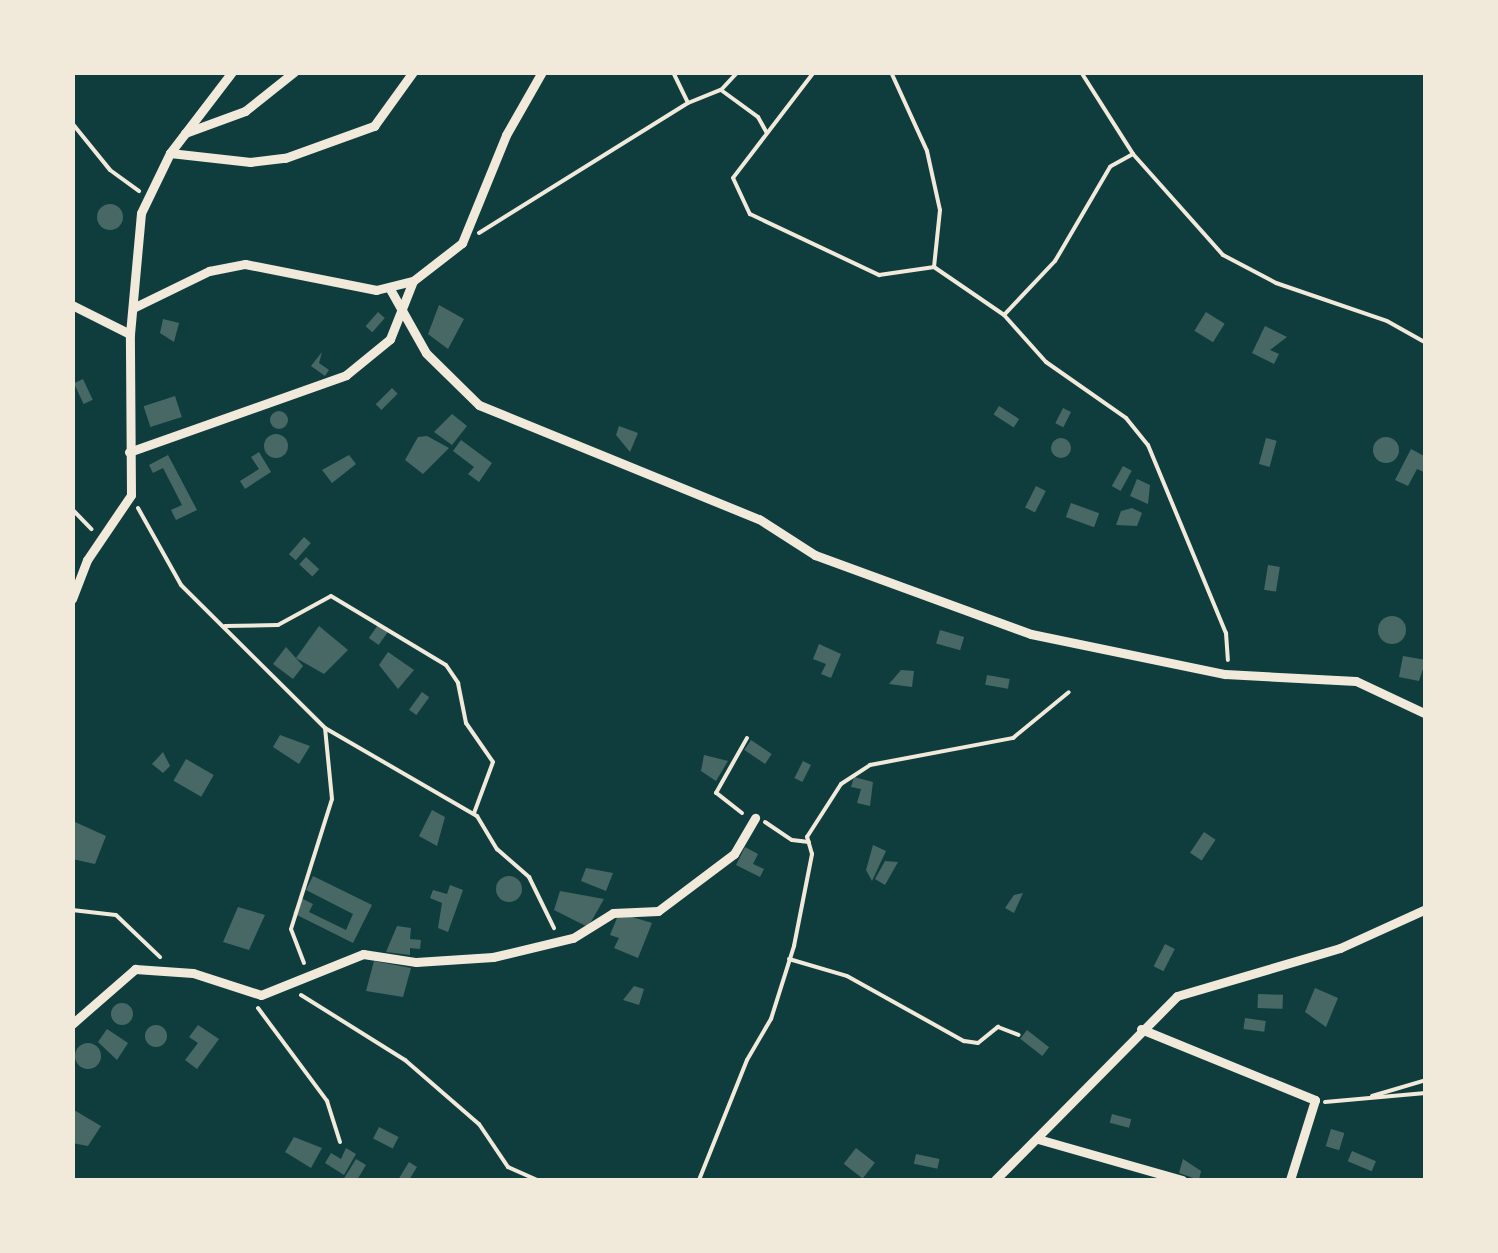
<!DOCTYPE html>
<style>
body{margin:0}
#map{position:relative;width:1498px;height:1253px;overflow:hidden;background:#0f3d3e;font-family:"Exo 2",sans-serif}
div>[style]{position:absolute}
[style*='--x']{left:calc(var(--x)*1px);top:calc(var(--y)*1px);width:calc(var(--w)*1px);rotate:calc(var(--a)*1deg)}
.building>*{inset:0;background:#486865;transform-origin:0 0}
.round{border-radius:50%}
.path>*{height:4px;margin:-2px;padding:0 2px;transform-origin:2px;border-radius:2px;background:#f1e9da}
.minor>*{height:9px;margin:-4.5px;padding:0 4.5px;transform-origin:4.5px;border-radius:4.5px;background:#f1e9da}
span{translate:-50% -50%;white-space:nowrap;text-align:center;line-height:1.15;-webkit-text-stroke:9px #f1e9da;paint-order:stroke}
.frame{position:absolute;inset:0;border:75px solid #f1e9da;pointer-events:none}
</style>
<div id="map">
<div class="building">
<div class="round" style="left:97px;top:204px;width:26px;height:26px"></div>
<div style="clip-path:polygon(439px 305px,464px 319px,448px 349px,428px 334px)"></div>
<div style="left:378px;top:312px;width:9px;height:19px;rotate:41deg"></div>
<div style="left:1206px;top:312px;width:22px;height:22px;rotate:32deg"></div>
<div style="clip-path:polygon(163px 319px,179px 323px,174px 342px,160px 333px)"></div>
<div style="clip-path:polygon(1265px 326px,1287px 337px,1270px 350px,1279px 354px,1274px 364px,1252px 353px)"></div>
<div style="clip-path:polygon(322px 352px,319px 363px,329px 370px,325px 376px,311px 366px)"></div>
<div style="left:83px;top:379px;width:23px;height:10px;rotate:65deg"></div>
<div style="left:392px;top:388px;width:8px;height:23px;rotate:45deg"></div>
<div style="left:175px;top:396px;width:22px;height:33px;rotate:72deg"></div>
<div style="left:999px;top:406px;width:24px;height:10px;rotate:33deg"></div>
<div style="left:1063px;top:408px;width:9px;height:17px;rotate:27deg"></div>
<div class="round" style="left:270px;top:411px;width:18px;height:18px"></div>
<div style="clip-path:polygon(452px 414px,467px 426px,452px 445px,434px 432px)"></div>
<div style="clip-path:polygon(619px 426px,638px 433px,630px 452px,616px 435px)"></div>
<div class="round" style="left:264px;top:434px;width:24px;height:24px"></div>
<div style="clip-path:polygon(427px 436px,449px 448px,423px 474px,405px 460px,418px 437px)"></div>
<div class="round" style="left:1373px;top:437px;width:26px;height:26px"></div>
<div style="left:1266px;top:438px;width:11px;height:27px;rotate:15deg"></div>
<div class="round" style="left:1051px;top:438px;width:20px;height:20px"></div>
<div style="clip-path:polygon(461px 440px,492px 463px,479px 482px,468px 474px,474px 467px,453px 451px)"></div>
<div style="clip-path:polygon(1411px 449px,1426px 457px,1426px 473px,1417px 469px,1408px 486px,1395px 480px)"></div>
<div style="clip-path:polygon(259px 452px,271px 472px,245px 489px,240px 481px,259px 469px,251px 457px)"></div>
<div style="clip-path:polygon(168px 455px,197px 510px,176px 520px,171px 510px,182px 505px,163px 468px,153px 473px,149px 465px)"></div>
<div style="clip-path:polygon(349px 455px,356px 464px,332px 483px,322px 470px)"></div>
<div style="left:1123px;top:466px;width:10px;height:23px;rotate:29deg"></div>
<div style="clip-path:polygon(1137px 479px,1150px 485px,1148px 504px,1130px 496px)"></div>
<div style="left:1036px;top:486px;width:11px;height:24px;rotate:27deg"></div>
<div style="left:1071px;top:503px;width:30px;height:15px;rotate:20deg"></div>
<div style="clip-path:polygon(1132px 508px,1142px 513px,1137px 526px,1116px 525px,1121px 511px)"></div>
<div style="left:304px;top:537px;width:9px;height:23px;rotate:41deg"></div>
<div style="left:306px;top:557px;width:18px;height:10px;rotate:43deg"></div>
<div style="left:1268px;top:565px;width:12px;height:25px;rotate:9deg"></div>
<div class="round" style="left:1378px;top:616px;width:28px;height:28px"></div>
<div style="left:378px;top:625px;width:12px;height:16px;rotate:35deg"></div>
<div style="clip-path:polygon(319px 626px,348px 650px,324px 674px,296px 658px)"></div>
<div style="left:940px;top:630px;width:25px;height:14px;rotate:16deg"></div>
<div style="clip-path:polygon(819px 644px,841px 654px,831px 678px,821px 674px,826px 664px,813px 659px)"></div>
<div style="clip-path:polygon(286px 647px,303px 666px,293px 679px,273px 664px)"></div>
<div style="clip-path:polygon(388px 652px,414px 670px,398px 689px,379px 665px)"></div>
<div style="clip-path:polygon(1403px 656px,1426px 660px,1419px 681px,1399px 677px)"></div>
<div style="clip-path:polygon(901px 670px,914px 671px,912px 687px,889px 684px)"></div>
<div style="left:987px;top:675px;width:23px;height:10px;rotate:10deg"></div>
<div style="left:422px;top:692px;width:9px;height:22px;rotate:36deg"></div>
<div style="clip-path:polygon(280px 735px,310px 746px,299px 764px,273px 747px)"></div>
<div style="left:751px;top:740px;width:25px;height:12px;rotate:34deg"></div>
<div style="clip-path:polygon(163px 752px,170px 766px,163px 773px,152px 764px)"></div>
<div style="clip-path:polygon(704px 755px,728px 761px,716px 781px,701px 771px)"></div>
<div style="left:186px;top:759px;width:32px;height:25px;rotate:30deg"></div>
<div style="left:803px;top:761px;width:9px;height:19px;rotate:27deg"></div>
<div style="clip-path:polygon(854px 777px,873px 782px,870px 806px,857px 803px,861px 789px,851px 787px)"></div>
<div style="clip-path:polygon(432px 810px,445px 817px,437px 846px,419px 836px)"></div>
<div style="clip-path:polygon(75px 822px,106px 836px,95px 864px,72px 859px)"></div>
<div style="left:1204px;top:832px;width:14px;height:25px;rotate:34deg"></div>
<div style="clip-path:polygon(873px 845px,886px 851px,872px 881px,866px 870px)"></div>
<div style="clip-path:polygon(745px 847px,758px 854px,753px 864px,764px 869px,760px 877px,736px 865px)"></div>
<div style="clip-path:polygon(885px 861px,898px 862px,885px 885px,875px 879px)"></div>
<div style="clip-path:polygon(586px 868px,613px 873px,606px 891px,581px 881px)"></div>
<div class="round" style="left:496px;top:876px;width:26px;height:26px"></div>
<div style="clip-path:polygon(313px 876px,372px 905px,353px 943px,293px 913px,301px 898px,313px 904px,309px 912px,346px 930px,353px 914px,306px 890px)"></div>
<div style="clip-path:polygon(450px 885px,463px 890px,448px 932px,438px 928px,442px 903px,430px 898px,433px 890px,447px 894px)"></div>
<div style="clip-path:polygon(560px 891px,604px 899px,588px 927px,554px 910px)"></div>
<div style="clip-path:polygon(1023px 893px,1014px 913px,1005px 908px,1014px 895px)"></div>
<div style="clip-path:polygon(238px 907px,265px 915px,249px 950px,223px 942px)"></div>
<div style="clip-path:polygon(619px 913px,652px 923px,638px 958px,614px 948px,619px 938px,610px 935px)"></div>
<div style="clip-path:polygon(397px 926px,411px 928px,410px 939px,421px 940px,420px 949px,410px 948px,410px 955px,386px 952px)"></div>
<div style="left:1165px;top:944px;width:11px;height:25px;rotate:27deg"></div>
<div style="clip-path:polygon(374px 961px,411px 968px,403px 997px,366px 991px)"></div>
<div style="clip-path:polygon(634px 986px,644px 989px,639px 1005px,623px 1000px)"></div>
<div style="clip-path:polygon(1315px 988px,1338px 998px,1326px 1027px,1305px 1012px)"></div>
<div style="left:1258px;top:994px;width:25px;height:14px;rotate:2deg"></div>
<div class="round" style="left:111px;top:1003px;width:22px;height:22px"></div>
<div style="left:1245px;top:1018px;width:21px;height:11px;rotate:8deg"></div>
<div style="clip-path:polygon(198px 1025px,219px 1039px,197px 1069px,185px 1060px,198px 1043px,189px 1037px)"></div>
<div class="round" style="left:145px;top:1025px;width:22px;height:22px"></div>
<div style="clip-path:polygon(107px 1029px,128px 1043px,117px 1060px,98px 1042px)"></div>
<div style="left:1027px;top:1030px;width:28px;height:11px;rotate:38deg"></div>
<div class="round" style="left:75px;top:1043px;width:26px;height:26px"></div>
<div style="clip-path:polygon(74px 1110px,101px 1126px,88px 1146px,72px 1143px)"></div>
<div style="left:1112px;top:1114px;width:20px;height:9px;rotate:15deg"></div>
<div style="left:379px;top:1127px;width:22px;height:13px;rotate:27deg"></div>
<div style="left:1331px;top:1129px;width:14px;height:18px;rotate:17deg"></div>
<div style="clip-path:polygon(294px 1137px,322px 1148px,311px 1168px,285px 1152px)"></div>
<div style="clip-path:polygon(346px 1148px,356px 1154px,344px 1175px,325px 1163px,331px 1153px,341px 1159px)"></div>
<div style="left:856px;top:1148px;width:24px;height:20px;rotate:38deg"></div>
<div style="left:1352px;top:1151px;width:26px;height:11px;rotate:23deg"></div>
<div style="left:916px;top:1154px;width:24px;height:10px;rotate:12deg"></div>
<div style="clip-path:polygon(356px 1159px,366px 1165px,357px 1180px,343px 1180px)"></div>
<div style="clip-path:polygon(1183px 1159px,1201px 1171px,1199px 1180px,1179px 1173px)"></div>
<div style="clip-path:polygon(409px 1162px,417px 1167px,409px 1180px,398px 1180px)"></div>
</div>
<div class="path">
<div style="--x:673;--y:72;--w:34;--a:64"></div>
<div style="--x:814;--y:72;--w:133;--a:127.4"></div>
<div style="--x:733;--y:178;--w:40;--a:65"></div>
<div style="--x:750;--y:214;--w:143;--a:25.3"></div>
<div style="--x:879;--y:275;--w:56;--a:-8.3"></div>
<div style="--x:891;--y:72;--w:87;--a:65.5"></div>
<div style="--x:927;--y:151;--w:60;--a:77.6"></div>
<div style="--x:940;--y:210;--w:57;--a:96"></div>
<div style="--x:934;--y:267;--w:85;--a:34.4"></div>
<div style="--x:1081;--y:72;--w:97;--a:57.6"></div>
<div style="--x:1133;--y:154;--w:135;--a:48.3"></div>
<div style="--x:1223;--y:255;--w:60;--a:27.8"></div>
<div style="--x:1276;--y:283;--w:117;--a:18.9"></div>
<div style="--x:1387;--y:321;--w:45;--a:29.4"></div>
<div style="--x:721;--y:90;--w:46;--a:36.1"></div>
<div style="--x:758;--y:117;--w:18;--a:61"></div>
<div style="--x:72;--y:123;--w:60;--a:51"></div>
<div style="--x:110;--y:170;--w:36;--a:36"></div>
<div style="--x:1133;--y:154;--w:26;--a:151"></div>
<div style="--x:1110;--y:167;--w:109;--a:120.3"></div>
<div style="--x:1055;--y:261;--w:74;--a:133.4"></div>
<div style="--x:1004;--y:315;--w:63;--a:48.2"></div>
<div style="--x:1046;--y:362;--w:98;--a:35"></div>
<div style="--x:1126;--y:418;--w:35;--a:51"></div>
<div style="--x:1148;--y:445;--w:204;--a:67.5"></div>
<div style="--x:1226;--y:633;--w:27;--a:86"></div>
<div style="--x:479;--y:233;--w:246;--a:-31.9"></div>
<div style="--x:688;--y:103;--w:35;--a:-22"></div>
<div style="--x:721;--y:90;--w:25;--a:-47"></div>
<div style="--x:138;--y:508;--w:88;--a:60.8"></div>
<div style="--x:181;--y:585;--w:203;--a:44.8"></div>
<div style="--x:325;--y:728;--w:176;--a:30.1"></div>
<div style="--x:477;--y:816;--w:39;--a:59"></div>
<div style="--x:497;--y:849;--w:43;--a:41.2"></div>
<div style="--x:529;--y:877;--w:57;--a:63.9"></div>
<div style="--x:72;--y:509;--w:28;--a:46"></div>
<div style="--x:225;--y:626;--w:53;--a:-1.1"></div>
<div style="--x:278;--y:625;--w:60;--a:-28.7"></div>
<div style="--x:331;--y:596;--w:134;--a:31"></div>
<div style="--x:446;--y:665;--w:22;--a:56"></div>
<div style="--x:458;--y:683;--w:41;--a:78.7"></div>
<div style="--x:466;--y:723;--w:47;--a:55.3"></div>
<div style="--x:493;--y:762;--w:54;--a:110.4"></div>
<div style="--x:742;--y:813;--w:33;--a:-142"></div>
<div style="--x:716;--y:793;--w:63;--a:-60.6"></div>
<div style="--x:765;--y:822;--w:32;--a:34"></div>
<div style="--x:792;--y:840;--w:17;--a:7"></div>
<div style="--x:72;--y:910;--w:44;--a:6.5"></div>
<div style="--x:116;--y:915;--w:61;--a:43.7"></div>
<div style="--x:789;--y:959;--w:60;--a:16.3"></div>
<div style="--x:847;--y:976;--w:134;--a:29.1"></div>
<div style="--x:964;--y:1041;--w:14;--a:8"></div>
<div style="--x:978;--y:1043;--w:26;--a:-39"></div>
<div style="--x:998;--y:1027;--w:22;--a:21"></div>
<div style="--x:304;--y:963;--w:36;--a:-111"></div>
<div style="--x:291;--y:929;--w:136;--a:-72.5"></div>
<div style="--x:332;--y:799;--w:71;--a:-95.6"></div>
<div style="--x:301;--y:995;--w:123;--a:32"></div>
<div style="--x:405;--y:1060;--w:98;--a:40.9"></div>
<div style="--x:479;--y:1124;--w:52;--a:56"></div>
<div style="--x:508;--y:1167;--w:32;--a:24"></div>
<div style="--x:258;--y:1008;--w:116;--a:53.4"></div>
<div style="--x:327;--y:1101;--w:43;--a:72.4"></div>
<div style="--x:1372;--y:1096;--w:56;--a:-16.5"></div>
<div style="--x:1325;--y:1102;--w:101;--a:-5.1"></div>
<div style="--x:699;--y:1180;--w:129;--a:-68.2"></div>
<div style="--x:747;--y:1060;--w:48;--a:-59.7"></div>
<div style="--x:771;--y:1019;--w:77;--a:-72.5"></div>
<div style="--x:794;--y:946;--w:94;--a:-78.9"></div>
<div style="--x:812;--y:854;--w:18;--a:-106"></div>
<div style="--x:807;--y:837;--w:63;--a:-57.3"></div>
<div style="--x:841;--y:784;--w:35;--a:-33"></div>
<div style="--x:870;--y:765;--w:146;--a:-10.7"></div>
<div style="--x:1013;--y:738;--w:72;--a:-39.4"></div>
</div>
<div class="minor">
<div style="--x:185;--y:133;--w:64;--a:-20.1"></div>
<div style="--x:245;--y:111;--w:63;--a:-38.5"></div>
<div style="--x:170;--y:153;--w:81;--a:6.4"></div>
<div style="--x:250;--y:162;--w:35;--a:-7"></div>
<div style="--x:285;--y:158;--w:95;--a:-19.8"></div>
<div style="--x:374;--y:126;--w:67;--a:-54.2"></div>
<div style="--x:390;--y:289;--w:73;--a:60.6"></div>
<div style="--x:426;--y:353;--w:74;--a:44.5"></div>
<div style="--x:479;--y:405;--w:302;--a:22.2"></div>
<div style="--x:759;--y:519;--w:67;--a:32.7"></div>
<div style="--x:815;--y:555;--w:230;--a:20.1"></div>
<div style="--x:1031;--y:634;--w:198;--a:11.7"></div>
<div style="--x:1225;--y:674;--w:131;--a:3.1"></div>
<div style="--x:1356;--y:681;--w:77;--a:25.2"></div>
<div style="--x:72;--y:305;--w:65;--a:26.6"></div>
<div style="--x:133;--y:308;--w:85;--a:-26"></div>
<div style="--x:209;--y:271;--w:37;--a:-11"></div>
<div style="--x:245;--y:264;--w:134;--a:11.2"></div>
<div style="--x:376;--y:290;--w:38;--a:-14"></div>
<div style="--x:413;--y:281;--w:62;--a:-37.8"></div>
<div style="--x:462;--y:243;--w:117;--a:-67.8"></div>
<div style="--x:506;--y:135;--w:73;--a:-60.3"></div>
<div style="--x:129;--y:452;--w:230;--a:-19.5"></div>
<div style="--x:346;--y:375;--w:57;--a:-39.3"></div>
<div style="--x:390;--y:339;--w:62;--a:-68.4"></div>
<div style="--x:72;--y:599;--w:42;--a:-69"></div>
<div style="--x:87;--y:560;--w:78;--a:-55.9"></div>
<div style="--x:131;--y:495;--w:161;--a:-90.4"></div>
<div style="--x:130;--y:334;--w:121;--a:-84.8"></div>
<div style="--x:141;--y:213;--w:67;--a:-64.2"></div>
<div style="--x:170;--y:153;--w:102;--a:-52.6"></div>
<div style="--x:72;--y:1024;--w:84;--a:-41.1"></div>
<div style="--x:135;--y:969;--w:58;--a:3.9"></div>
<div style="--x:193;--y:973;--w:71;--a:17.9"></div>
<div style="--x:261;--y:995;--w:110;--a:-21.9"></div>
<div style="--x:363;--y:954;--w:54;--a:8.6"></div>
<div style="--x:416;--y:962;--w:77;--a:-3.7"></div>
<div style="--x:493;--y:957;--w:82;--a:-13.4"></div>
<div style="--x:573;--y:938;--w:47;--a:-32"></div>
<div style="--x:613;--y:913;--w:45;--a:-2.5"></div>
<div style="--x:658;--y:911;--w:95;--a:-36.9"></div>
<div style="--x:734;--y:854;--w:42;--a:-59.7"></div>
<div style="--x:1141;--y:1029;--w:188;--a:22.2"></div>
<div style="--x:1315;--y:1100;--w:84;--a:107.4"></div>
<div style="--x:1038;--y:1139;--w:150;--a:15.9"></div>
<div style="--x:995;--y:1180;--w:259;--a:-45.3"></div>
<div style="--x:1177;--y:996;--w:170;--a:-16.4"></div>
<div style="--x:1340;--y:948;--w:94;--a:-24.4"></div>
</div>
<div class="frame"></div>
</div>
